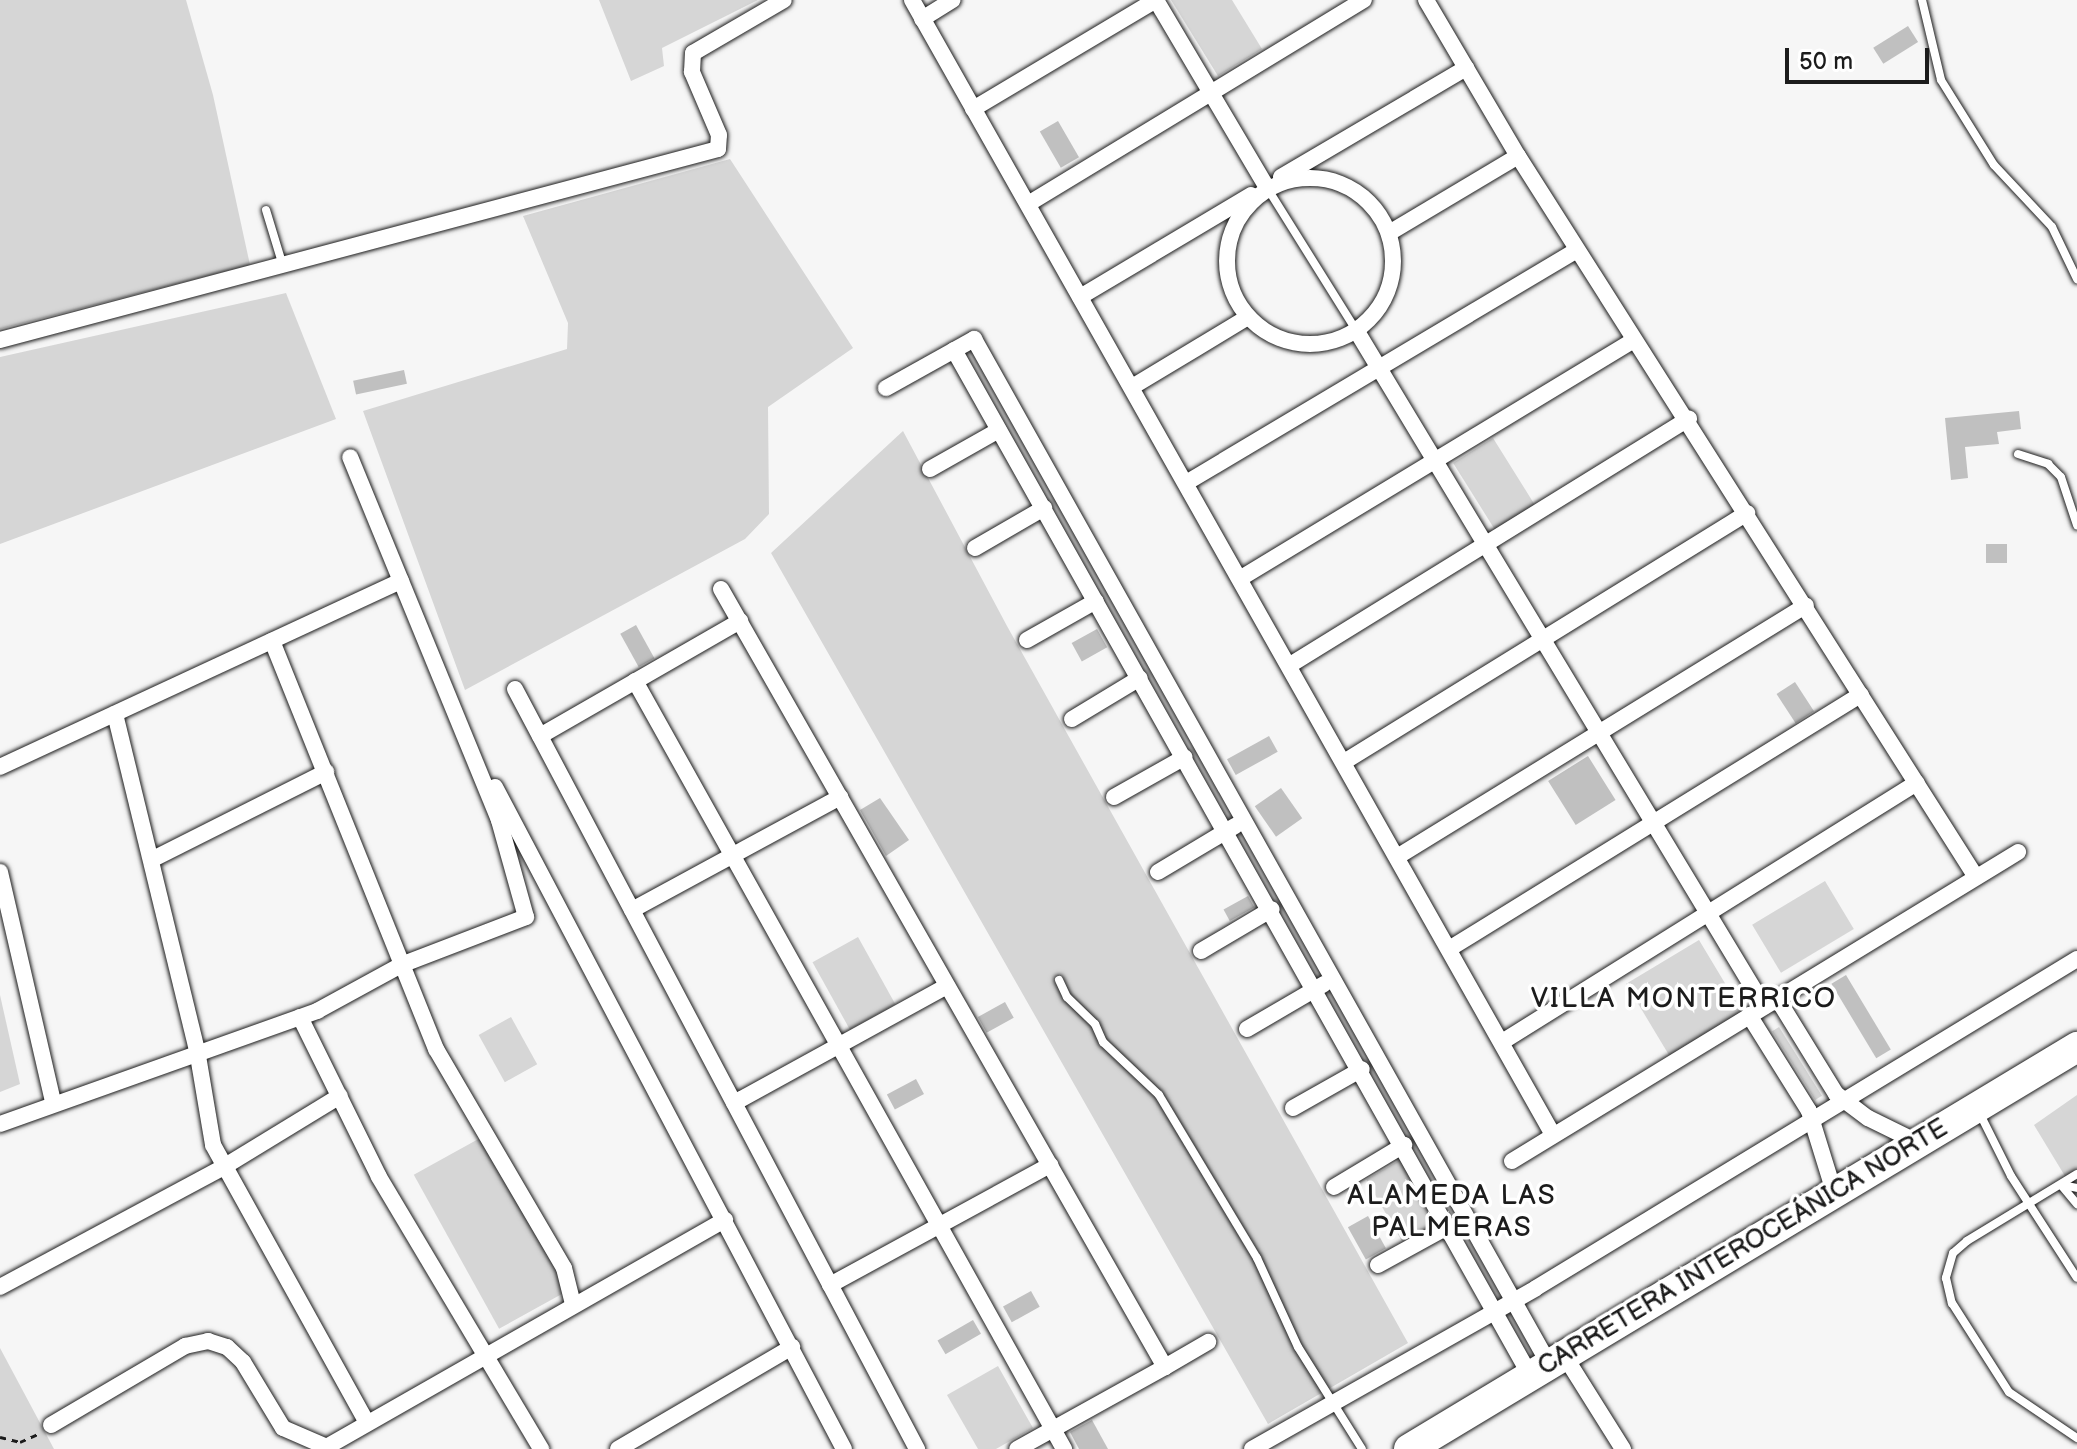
<!DOCTYPE html>
<meta charset="utf-8">
<style>
body{margin:0}
#map{position:relative;width:2077px;height:1449px;overflow:hidden;background:#f6f6f6;font-family:"Balsamiq Sans",sans-serif}
div>[style]{position:absolute}
[style*='--x']{left:calc(var(--x)*1px);top:calc(var(--y)*1px);width:calc(var(--w)*1px);rotate:calc(var(--a)*1deg)}
.green>*{inset:0;background:#d6d6d6;transform-origin:0 0}
.building>*{inset:0;background:#c0c0c0;transform-origin:0 0}
.path>*{height:3px;margin-top:-1.5px;transform-origin:0;background:repeating-linear-gradient(90deg,#1c1c1c 0 6px,transparent 0 12px)}
.roads{filter:drop-shadow(0 0 2px #1c1c1c) drop-shadow(0 0 2px #1c1c1c)}
.lane>*{height:8px;margin:-4px;padding:0 4px;transform-origin:4px;border-radius:4px;background:#fff}
.street>*{height:16px;margin:-8px;padding:0 8px;transform-origin:8px;border-radius:8px;background:#fff}
.street>.ring{margin:-8px;padding:0;box-sizing:content-box;background:none;border:16px solid #fff;border-radius:50%}
.highway>*{height:30px;margin:-15px;padding:0 15px;transform-origin:15px;border-radius:15px;background:#fff}
span{translate:-50% -50%;white-space:nowrap;text-align:center;line-height:1.15;-webkit-text-stroke:7px #fff;paint-order:stroke}
.street-label{font-size:26px;color:#1c1c1c}
.neighbourhood-label{font-size:28px;color:#1c1c1c;letter-spacing:2px}
.scale{position:absolute;left:1785px;top:48px;width:144px;height:36px;box-sizing:border-box;border:4px solid #1c1c1c;border-top:0;padding-left:10px;font-size:24px;line-height:28px;white-space:nowrap;color:#1c1c1c;-webkit-text-stroke:6px #fff;paint-order:stroke}
</style>
<div id="map">
<div class="green">
<div style="clip-path:polygon(0 0,186px 0,213px 95px,250px 265px,0 329px)"></div>
<div style="clip-path:polygon(599px 0,758px 0,662px 48px,664px 66px,631px 81px)"></div>
<div style="clip-path:polygon(1171px 0,1232px 0,1262px 49px,1218px 76px)"></div>
<div style="clip-path:polygon(730px 159px,853px 348px,768px 407px,769px 514px,745px 539px,465px 690px,363px 411px,567px 349px,568px 323px,523px 216px)"></div>
<div style="clip-path:polygon(286px 293px,336px 419px,0 544px,0 357px)"></div>
<div style="clip-path:polygon(903px 431px,1007px 626px,1408px 1343px,1268px 1424px,771px 553px)"></div>
<div style="left:1493px;top:438px;width:83px;height:47px;rotate:58deg"></div>
<div style="left:1825px;top:881px;width:56px;height:85px;rotate:59deg"></div>
<div style="left:858px;top:937px;width:77px;height:52px;rotate:61deg"></div>
<div style="left:1699px;top:940px;width:84px;height:85px;rotate:59deg"></div>
<div style="clip-path:polygon(0 995px,20px 1084px,0 1092px)"></div>
<div style="left:511px;top:1017px;width:54px;height:37px;rotate:61deg"></div>
<div style="left:1779px;top:1027px;width:81px;height:8px;rotate:58deg"></div>
<div style="clip-path:polygon(2077px 1095px,2077px 1196px,2034px 1125px)"></div>
<div style="left:482px;top:1137px;width:176px;height:78px;rotate:61deg"></div>
<div style="left:1400px;top:1160px;width:72px;height:39px;rotate:60deg"></div>
<div style="clip-path:polygon(0 1348px,54px 1449px,0 1449px)"></div>
<div style="clip-path:polygon(998px 1366px,1033px 1428px,996px 1449px,978px 1449px,947px 1395px)"></div>
</div>
<div class="building">
<div style="left:1908px;top:26px;width:19px;height:41px;rotate:58deg"></div>
<div style="left:1058px;top:121px;width:42px;height:21px;rotate:60deg"></div>
<div style="left:404px;top:370px;width:14px;height:52px;rotate:78deg"></div>
<div style="clip-path:polygon(2019px 411px,2021px 429px,1997px 432px,1999px 444px,1965px 447px,1968px 478px,1951px 480px,1945px 418px)"></div>
<div style="left:1986px;top:544px;width:21px;height:19px"></div>
<div style="left:636px;top:625px;width:38px;height:18px;rotate:61deg"></div>
<div style="left:1097px;top:629px;width:21px;height:29px;rotate:61deg"></div>
<div style="left:1795px;top:682px;width:35px;height:22px;rotate:57deg"></div>
<div style="left:1269px;top:736px;width:18px;height:48px;rotate:61deg"></div>
<div style="left:1588px;top:756px;width:52px;height:47px;rotate:58deg"></div>
<div style="left:1281px;top:788px;width:37px;height:32px;rotate:55deg"></div>
<div style="clip-path:polygon(880px 798px,909px 840px,886px 856px,860px 810px)"></div>
<div style="left:1248px;top:896px;width:13px;height:28px;rotate:61deg"></div>
<div style="left:1846px;top:975px;width:87px;height:17px;rotate:59deg"></div>
<div style="left:1005px;top:1002px;width:18px;height:31px;rotate:61deg"></div>
<div style="left:916px;top:1079px;width:17px;height:33px;rotate:62deg"></div>
<div style="left:1368px;top:1216px;width:37px;height:23px;rotate:61deg"></div>
<div style="left:1031px;top:1291px;width:18px;height:32px;rotate:61deg"></div>
<div style="left:973px;top:1320px;width:16px;height:41px;rotate:60deg"></div>
<div style="clip-path:polygon(1092px 1420px,1108px 1449px,1079px 1449px,1070px 1432px)"></div>
</div>
<div class="path">
<div style="--x:0;--y:1437;--w:21;--a:14"></div>
<div style="--x:20;--y:1442;--w:20;--a:-24"></div>
</div>
<div class="roads">
<div class="lane">
<div style="--x:1922;--y:0;--w:82;--a:76.6"></div>
<div style="--x:1941;--y:80;--w:100;--a:58.1"></div>
<div style="--x:1994;--y:165;--w:85;--a:46.9"></div>
<div style="--x:2052;--y:227;--w:58;--a:64.3"></div>
<div style="--x:1266;--y:186;--w:170;--a:58"></div>
<div style="--x:266;--y:210;--w:59;--a:73.1"></div>
<div style="--x:2018;--y:454;--w:32;--a:18"></div>
<div style="--x:2048;--y:464;--w:18;--a:45"></div>
<div style="--x:2061;--y:477;--w:51;--a:71.6"></div>
<div style="--x:1059;--y:980;--w:19;--a:65"></div>
<div style="--x:1067;--y:997;--w:39;--a:44"></div>
<div style="--x:1095;--y:1024;--w:20;--a:66"></div>
<div style="--x:1103;--y:1042;--w:77;--a:43.4"></div>
<div style="--x:1159;--y:1095;--w:190;--a:59"></div>
<div style="--x:1257;--y:1258;--w:98;--a:65.3"></div>
<div style="--x:1298;--y:1347;--w:120;--a:57.9"></div>
<div style="--x:1980;--y:1114;--w:69;--a:63.4"></div>
<div style="--x:2011;--y:1176;--w:121;--a:57.1"></div>
<div style="--x:2077;--y:1174;--w:129;--a:148.7"></div>
<div style="--x:1967;--y:1241;--w:18;--a:139"></div>
<div style="--x:1953;--y:1253;--w:26;--a:106"></div>
<div style="--x:1946;--y:1278;--w:26;--a:77"></div>
<div style="--x:1952;--y:1303;--w:106;--a:57.4"></div>
<div style="--x:2009;--y:1392;--w:82;--a:34.1"></div>
<div style="--x:2061;--y:1185;--w:25;--a:50"></div>
<div style="--x:2062;--y:1185;--w:15;--a:11"></div>
</div>
<div class="street">
<div style="--x:912;--y:0;--w:1303;--a:60.54"></div>
<div style="--x:1156;--y:0;--w:216;--a:59.4"></div>
<div style="--x:1426;--y:0;--w:181;--a:59.5"></div>
<div style="--x:1518;--y:156;--w:854;--a:57.58"></div>
<div style="--x:922;--y:19;--w:36;--a:-32"></div>
<div style="--x:973;--y:109;--w:213;--a:-30.8"></div>
<div style="--x:1281;--y:177;--w:215;--a:-30.5"></div>
<div class="ring" style="left:1227px;top:178px;width:150px;height:150px"></div>
<div style="--x:1028;--y:204;--w:393;--a:-31.3"></div>
<div style="--x:1389;--y:233;--w:150;--a:-30.8"></div>
<div style="--x:1080;--y:297;--w:199;--a:-30.8"></div>
<div style="--x:1356;--y:330;--w:790;--a:58.89"></div>
<div style="--x:0;--y:340;--w:743;--a:-14.9"></div>
<div style="--x:718;--y:149;--w:14;--a:-86"></div>
<div style="--x:719;--y:135;--w:69;--a:-113.2"></div>
<div style="--x:692;--y:72;--w:19;--a:-87"></div>
<div style="--x:693;--y:53;--w:105;--a:-30.2"></div>
<div style="--x:954;--y:350;--w:1176;--a:60.67"></div>
<div style="--x:1132;--y:387;--w:135;--a:-31.1"></div>
<div style="--x:886;--y:388;--w:101;--a:-29.1"></div>
<div style="--x:974;--y:339;--w:1175;--a:60.71"></div>
<div style="--x:930;--y:469;--w:79;--a:-29.5"></div>
<div style="--x:1186;--y:483;--w:455;--a:-30.8"></div>
<div style="--x:975;--y:548;--w:80;--a:-30.1"></div>
<div style="--x:1241;--y:578;--w:459;--a:-31.2"></div>
<div style="--x:721;--y:589;--w:896;--a:60.29"></div>
<div style="--x:1165;--y:1367;--w:169;--a:151"></div>
<div style="--x:1027;--y:640;--w:79;--a:-29.5"></div>
<div style="--x:272;--y:641;--w:440;--a:68.1"></div>
<div style="--x:436;--y:1049;--w:254;--a:59.7"></div>
<div style="--x:564;--y:1268;--w:38;--a:76"></div>
<div style="--x:1290;--y:665;--w:469;--a:-31.7"></div>
<div style="--x:635;--y:681;--w:880;--a:60.81"></div>
<div style="--x:515;--y:689;--w:860;--a:62.12"></div>
<div style="--x:115;--y:714;--w:346;--a:76.3"></div>
<div style="--x:197;--y:1050;--w:96;--a:80.4"></div>
<div style="--x:213;--y:1145;--w:318;--a:61"></div>
<div style="--x:1072;--y:719;--w:79;--a:-31.1"></div>
<div style="--x:540;--y:736;--w:231;--a:-29.9"></div>
<div style="--x:1344;--y:762;--w:474;--a:-31.7"></div>
<div style="--x:0;--y:767;--w:442;--a:-24.9"></div>
<div style="--x:495;--y:787;--w:748;--a:62.2"></div>
<div style="--x:1114;--y:797;--w:81;--a:-29.4"></div>
<div style="--x:1397;--y:857;--w:480;--a:-31.6"></div>
<div style="--x:153;--y:859;--w:194;--a:-26.7"></div>
<div style="--x:0;--y:872;--w:236;--a:77"></div>
<div style="--x:1158;--y:872;--w:90;--a:-30.9"></div>
<div style="--x:632;--y:910;--w:237;--a:-28.5"></div>
<div style="--x:1449;--y:949;--w:484;--a:-31.7"></div>
<div style="--x:1201;--y:951;--w:82;--a:-30.6"></div>
<div style="--x:1777;--y:998;--w:113;--a:58.4"></div>
<div style="--x:1836;--y:1094;--w:40;--a:37"></div>
<div style="--x:1868;--y:1118;--w:55;--a:26.1"></div>
<div style="--x:1749;--y:1015;--w:113;--a:58"></div>
<div style="--x:1809;--y:1111;--w:85;--a:72.8"></div>
<div style="--x:300;--y:1017;--w:178;--a:63.7"></div>
<div style="--x:379;--y:1177;--w:317;--a:59.2"></div>
<div style="--x:1247;--y:1029;--w:89;--a:-30.3"></div>
<div style="--x:1502;--y:1042;--w:489;--a:-32"></div>
<div style="--x:734;--y:1103;--w:243;--a:-28.8"></div>
<div style="--x:1293;--y:1108;--w:79;--a:-29.5"></div>
<div style="--x:0;--y:1124;--w:337;--a:-19.6"></div>
<div style="--x:317;--y:1011;--w:96;--a:-28.7"></div>
<div style="--x:401;--y:965;--w:134;--a:-21"></div>
<div style="--x:526;--y:917;--w:101;--a:-105.6"></div>
<div style="--x:499;--y:820;--w:392;--a:-112.3"></div>
<div style="--x:1512;--y:1161;--w:593;--a:-31.41"></div>
<div style="--x:1334;--y:1187;--w:82;--a:-31"></div>
<div style="--x:1378;--y:1265;--w:81;--a:-28.8"></div>
<div style="--x:830;--y:1285;--w:251;--a:-28.6"></div>
<div style="--x:0;--y:1287;--w:252;--a:-28.2"></div>
<div style="--x:222;--y:1168;--w:138;--a:-31.4"></div>
<div style="--x:1564;--y:1355;--w:111;--a:57.9"></div>
<div style="--x:1165;--y:1367;--w:50;--a:-30.2"></div>
<div style="--x:51;--y:1425;--w:156;--a:-30.5"></div>
<div style="--x:185;--y:1346;--w:24;--a:-12"></div>
<div style="--x:208;--y:1341;--w:20;--a:18"></div>
<div style="--x:227;--y:1347;--w:22;--a:43"></div>
<div style="--x:243;--y:1362;--w:77;--a:58.8"></div>
<div style="--x:283;--y:1428;--w:48;--a:23.4"></div>
<div style="--x:323;--y:1449;--w:463;--a:-29.7"></div>
<div style="--x:618;--y:1449;--w:202;--a:-30.4"></div>
<div style="--x:1252;--y:1449;--w:326;--a:-29.5"></div>
<div style="--x:1536;--y:1288;--w:633;--a:-31.31"></div>
</div>
<div class="highway">
<div style="--x:1409;--y:1449;--w:780;--a:-31.04"></div>
</div>
</div>
<div class="street-label">
<span style="left:1743px;top:1248px;rotate:-31deg">CARRETERA INTEROCEÁNICA NORTE</span>
</div>
<div class="neighbourhood-label">
<span style="left:1684px;top:999px">VILLA MONTERRICO</span>
<span style="left:1452px;top:1212px">ALAMEDA LAS<br>PALMERAS</span>
</div>
<div class="scale">50 m</div>
</div>
